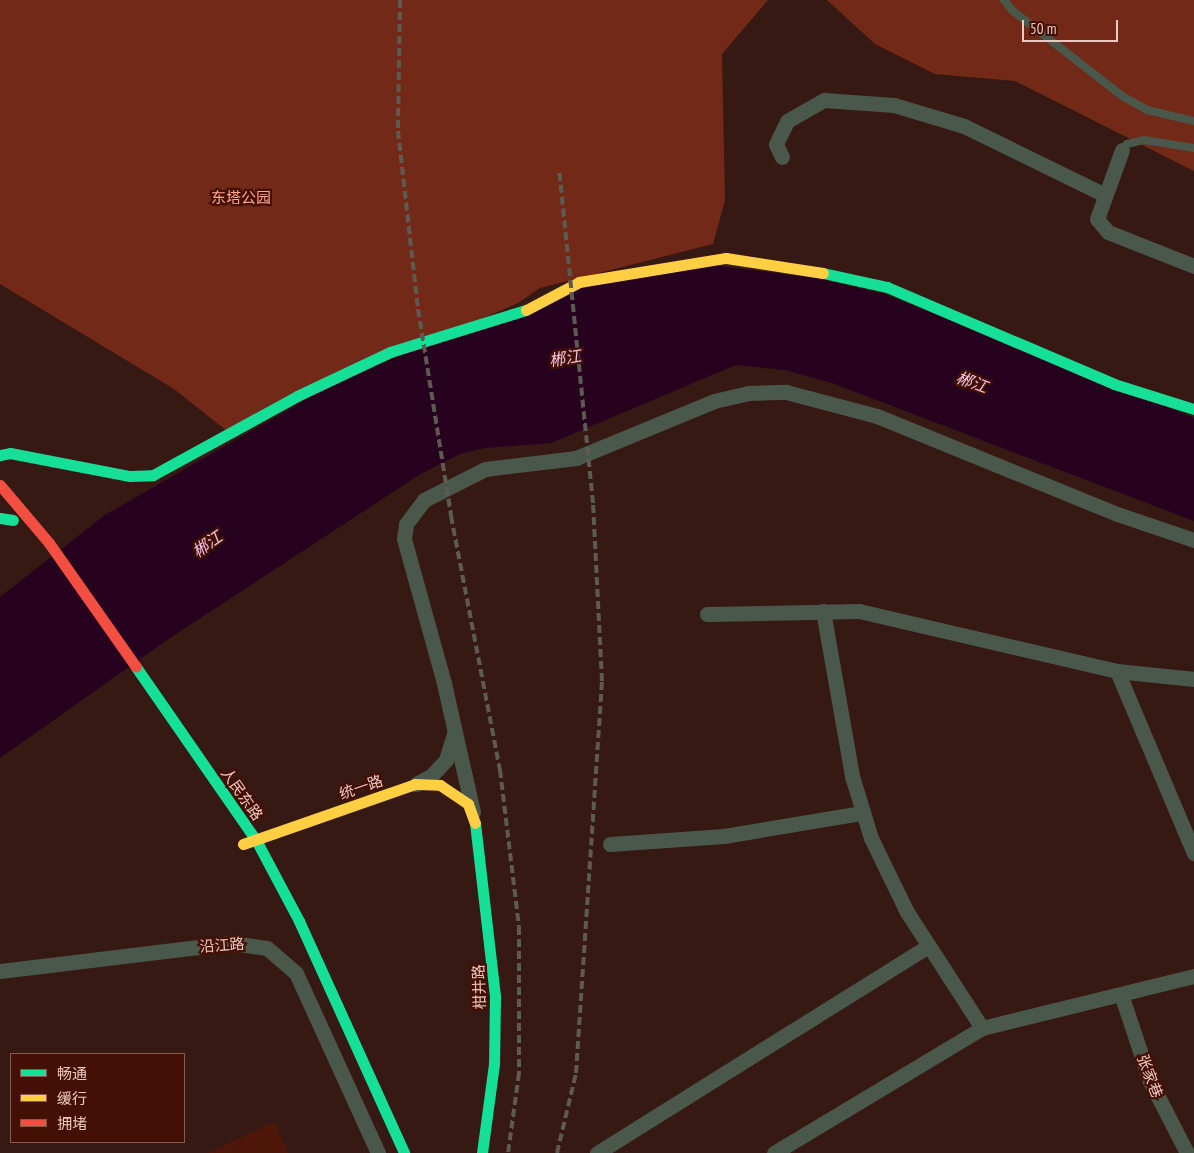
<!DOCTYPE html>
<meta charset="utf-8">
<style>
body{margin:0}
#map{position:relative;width:1194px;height:1153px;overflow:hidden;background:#361913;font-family:"PT Sans Narrow","Noto Sans SC",sans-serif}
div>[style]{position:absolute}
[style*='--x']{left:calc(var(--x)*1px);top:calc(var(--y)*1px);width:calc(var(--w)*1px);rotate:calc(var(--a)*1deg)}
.built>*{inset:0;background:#4e1709}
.green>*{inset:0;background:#732917}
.water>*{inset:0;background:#26021e}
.lane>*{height:8px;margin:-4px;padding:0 4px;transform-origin:4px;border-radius:4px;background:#49584b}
.street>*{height:15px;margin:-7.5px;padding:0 7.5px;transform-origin:7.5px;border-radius:7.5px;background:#49584b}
.fast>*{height:11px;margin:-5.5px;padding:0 5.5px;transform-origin:5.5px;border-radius:5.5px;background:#16e098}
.slow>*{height:11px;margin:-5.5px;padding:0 5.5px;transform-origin:5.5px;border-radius:5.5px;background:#ffcf43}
.jam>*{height:11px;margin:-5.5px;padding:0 5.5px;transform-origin:5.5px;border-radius:5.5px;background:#f24e42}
.rail>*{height:4px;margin-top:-2px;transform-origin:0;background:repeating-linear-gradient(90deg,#5c5a51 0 8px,transparent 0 12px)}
span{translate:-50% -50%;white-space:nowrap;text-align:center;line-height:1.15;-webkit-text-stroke:4.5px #441005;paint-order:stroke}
.park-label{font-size:15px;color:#fea892}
.street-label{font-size:15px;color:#ebc9c0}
.water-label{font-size:16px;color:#f1c2e6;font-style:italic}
.legend{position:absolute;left:10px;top:1053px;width:175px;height:90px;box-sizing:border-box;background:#441005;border:1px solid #875a50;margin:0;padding:6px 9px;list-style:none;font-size:15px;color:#ebc9c0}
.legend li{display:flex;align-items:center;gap:10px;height:25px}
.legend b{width:25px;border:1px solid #875a50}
.scale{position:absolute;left:1022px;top:20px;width:96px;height:22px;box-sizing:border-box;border:2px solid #ebc9c0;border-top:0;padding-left:6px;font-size:15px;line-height:18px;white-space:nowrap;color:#ebc9c0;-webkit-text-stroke:4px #441005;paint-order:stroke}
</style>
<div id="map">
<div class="built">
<div style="clip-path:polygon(275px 1122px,288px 1153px,207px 1153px)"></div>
</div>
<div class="green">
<div style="clip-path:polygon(0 0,768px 0,722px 54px,725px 200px,713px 244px,540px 288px,518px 303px,227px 431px,174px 389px,0 284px)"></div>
<div style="clip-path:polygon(827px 0,1194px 0,1194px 171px,1015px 81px,935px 74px,875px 44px)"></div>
</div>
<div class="water">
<div style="clip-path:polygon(712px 265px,816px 278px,884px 294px,1194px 418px,1194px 521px,832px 383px,785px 370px,736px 365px,551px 443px,485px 448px,460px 454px,419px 475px,170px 638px,0 758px,0 597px,105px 515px,347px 376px,589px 285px)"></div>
</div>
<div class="lane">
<div style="--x:1004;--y:0;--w:14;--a:51"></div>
<div style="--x:1013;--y:11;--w:138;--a:37.9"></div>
<div style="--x:1122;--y:96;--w:29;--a:29"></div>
<div style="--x:1147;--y:110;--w:48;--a:13.2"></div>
<div style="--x:1122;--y:150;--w:8;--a:-50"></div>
<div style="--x:1127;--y:144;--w:17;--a:-13"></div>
<div style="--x:1144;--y:140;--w:51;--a:9.1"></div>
</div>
<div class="street">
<div style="--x:1122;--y:150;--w:73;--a:109.9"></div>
<div style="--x:1097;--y:219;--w:17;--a:50"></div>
<div style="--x:1108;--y:232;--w:92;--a:21.6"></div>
<div style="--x:782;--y:157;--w:14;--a:-115"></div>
<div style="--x:776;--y:144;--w:25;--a:-64"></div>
<div style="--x:787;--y:121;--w:43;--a:-29.6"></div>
<div style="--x:824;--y:100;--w:70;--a:4.1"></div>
<div style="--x:894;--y:105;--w:73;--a:16.7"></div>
<div style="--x:964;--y:126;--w:157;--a:26.1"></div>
<div style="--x:823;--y:611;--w:168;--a:80"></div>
<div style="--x:852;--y:776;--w:65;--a:73"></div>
<div style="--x:871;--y:838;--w:82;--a:64.1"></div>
<div style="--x:907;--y:912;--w:138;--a:57.1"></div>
<div style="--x:707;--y:614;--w:152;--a:-1.1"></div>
<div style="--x:859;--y:611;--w:265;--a:13.1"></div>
<div style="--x:1117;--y:671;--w:77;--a:5.9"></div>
<div style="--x:1117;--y:671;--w:198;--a:67.1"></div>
<div style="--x:416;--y:784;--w:18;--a:-29"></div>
<div style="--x:432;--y:775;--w:21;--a:-47"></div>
<div style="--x:446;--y:760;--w:28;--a:-73"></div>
<div style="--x:473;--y:812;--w:132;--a:-102.7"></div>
<div style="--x:444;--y:683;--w:149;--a:-105.5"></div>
<div style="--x:404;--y:539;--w:15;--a:-82"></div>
<div style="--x:406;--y:524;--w:30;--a:-53"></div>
<div style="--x:424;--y:500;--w:68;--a:-26.9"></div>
<div style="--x:485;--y:469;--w:92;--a:-6.9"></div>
<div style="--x:576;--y:458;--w:149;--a:-22.4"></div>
<div style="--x:714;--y:401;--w:35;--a:-13"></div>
<div style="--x:748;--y:393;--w:38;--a:-2"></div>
<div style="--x:786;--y:392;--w:94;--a:14.8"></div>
<div style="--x:877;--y:416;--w:259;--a:22.2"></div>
<div style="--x:1117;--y:514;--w:81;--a:18.7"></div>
<div style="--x:610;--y:844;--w:114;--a:-4"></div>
<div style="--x:724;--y:836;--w:140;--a:-9.5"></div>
<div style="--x:0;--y:971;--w:233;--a:-6.9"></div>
<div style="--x:231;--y:943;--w:36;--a:8"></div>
<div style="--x:267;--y:948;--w:38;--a:41"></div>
<div style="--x:296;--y:973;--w:198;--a:65.5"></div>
<div style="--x:1121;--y:994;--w:92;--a:71.6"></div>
<div style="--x:1150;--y:1081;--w:81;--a:62.8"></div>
<div style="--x:597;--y:1153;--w:390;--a:-32"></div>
<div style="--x:774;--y:1153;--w:243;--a:-31"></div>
<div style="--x:982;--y:1028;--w:218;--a:-13.8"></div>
</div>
<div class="fast">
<div style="--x:823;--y:273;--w:66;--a:12.3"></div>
<div style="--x:887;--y:287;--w:247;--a:23.1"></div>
<div style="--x:1114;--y:384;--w:84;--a:17.4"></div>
<div style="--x:0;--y:455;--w:10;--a:-11"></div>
<div style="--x:10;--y:453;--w:122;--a:10.9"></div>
<div style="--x:130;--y:476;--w:23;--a:-2"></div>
<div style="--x:153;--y:475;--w:164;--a:-28.7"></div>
<div style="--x:297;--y:396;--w:103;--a:-25.3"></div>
<div style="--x:390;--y:352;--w:142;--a:-17.2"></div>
<div style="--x:0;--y:518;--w:13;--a:9"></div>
<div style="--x:136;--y:667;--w:211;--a:55.3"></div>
<div style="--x:256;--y:840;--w:92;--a:62"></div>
<div style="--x:299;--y:921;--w:255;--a:65.6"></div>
<div style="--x:475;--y:823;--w:174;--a:83.4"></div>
<div style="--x:495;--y:996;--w:68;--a:90.8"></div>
<div style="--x:494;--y:1064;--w:90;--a:97.7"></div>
</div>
<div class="slow">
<div style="--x:526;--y:310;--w:60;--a:-27.8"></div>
<div style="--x:579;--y:282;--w:149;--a:-9.3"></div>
<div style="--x:726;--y:258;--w:98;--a:8.8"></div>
<div style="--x:243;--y:844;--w:182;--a:-19.2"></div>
<div style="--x:415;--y:784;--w:25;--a:2"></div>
<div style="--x:440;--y:785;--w:34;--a:34"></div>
<div style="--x:468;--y:804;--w:20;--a:70"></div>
</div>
<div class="jam">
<div style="--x:0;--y:485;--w:76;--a:49.8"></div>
<div style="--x:49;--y:543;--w:151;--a:54.9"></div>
</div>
<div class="rail">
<div style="--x:400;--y:0;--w:131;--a:90.9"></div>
<div style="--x:398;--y:131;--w:179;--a:83.6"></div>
<div style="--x:418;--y:309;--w:210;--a:80.9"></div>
<div style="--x:451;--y:516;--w:259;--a:79.1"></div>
<div style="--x:500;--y:770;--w:158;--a:83.1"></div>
<div style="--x:519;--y:927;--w:146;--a:90"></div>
<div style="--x:519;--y:1073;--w:81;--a:97.8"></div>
<div style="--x:557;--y:1153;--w:82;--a:-76.6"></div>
<div style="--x:576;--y:1073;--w:393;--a:-86.2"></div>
<div style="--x:602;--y:681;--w:178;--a:-92.9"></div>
<div style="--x:593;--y:503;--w:334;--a:-95.8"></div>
</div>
<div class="park-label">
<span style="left:241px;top:198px">东塔公园</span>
</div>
<div class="street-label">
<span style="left:361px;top:787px;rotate:-19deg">统一路</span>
<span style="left:242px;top:794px;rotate:55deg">人民东路</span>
<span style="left:222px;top:945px;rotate:-4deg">沿江路</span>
<span style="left:479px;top:987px;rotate:-92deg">柑井路</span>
<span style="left:1150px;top:1076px;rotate:69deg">张家巷</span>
</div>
<div class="water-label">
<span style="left:565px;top:358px;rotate:-9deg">郴江</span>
<span style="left:972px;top:382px;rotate:20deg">郴江</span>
<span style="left:207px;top:544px;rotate:-35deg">郴江</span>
</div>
<ul class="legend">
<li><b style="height:6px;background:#16e098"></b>畅通</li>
<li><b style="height:6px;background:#ffcf43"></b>缓行</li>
<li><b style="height:6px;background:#f24e42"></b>拥堵</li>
</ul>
<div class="scale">50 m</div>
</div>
